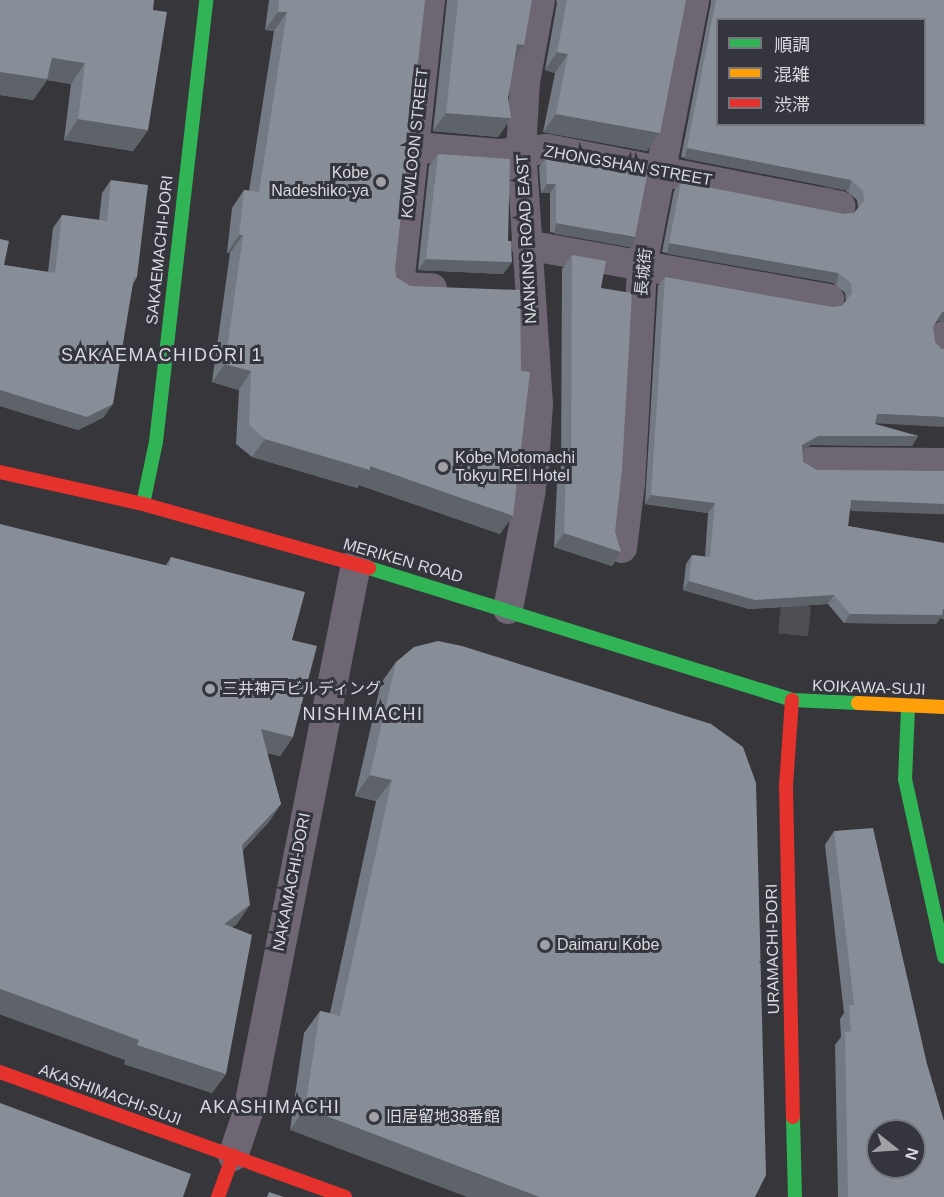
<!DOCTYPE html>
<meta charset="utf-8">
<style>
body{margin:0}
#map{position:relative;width:944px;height:1197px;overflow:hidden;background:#36363b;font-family:Helvetica,"Noto Sans JP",sans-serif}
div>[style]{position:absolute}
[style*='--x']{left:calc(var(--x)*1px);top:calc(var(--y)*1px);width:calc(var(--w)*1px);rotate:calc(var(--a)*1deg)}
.street-tunnel>*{height:30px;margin-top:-15px;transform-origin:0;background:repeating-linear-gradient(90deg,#4e4f54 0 30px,transparent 0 45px)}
.street>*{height:30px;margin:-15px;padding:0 15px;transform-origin:15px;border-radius:15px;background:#6e6673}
.fast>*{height:14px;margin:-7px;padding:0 7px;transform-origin:7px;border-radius:7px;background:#30b455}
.slow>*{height:14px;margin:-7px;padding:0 7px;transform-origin:7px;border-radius:7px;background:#ff9f0a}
.jam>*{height:14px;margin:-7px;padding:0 7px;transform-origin:7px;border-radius:7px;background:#e5322d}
.wall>*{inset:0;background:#747a83}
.shaded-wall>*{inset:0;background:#5e636a;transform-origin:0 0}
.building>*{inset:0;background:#878e98}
.dots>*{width:16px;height:16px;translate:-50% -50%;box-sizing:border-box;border:3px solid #34353d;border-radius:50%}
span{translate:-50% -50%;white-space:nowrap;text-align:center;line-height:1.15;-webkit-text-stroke:6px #34353d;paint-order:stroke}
.street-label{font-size:16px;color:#d9dadf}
.poi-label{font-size:16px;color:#d9dadf}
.right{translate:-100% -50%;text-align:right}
.left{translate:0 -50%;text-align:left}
.neighbourhood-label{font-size:18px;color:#d9dadf;letter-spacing:1.5px}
.legend{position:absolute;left:716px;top:18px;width:210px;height:108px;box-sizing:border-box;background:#34353d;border:2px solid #76777e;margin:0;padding:8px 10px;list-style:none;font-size:18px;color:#d9dadf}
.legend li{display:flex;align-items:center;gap:12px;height:30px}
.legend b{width:30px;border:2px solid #76777e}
.north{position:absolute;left:866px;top:1119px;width:60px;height:60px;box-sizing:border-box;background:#34353d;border:2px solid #76777e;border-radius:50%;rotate:107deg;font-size:16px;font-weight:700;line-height:24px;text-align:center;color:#d9dadf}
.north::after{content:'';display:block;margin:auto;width:21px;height:27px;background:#a0a1a6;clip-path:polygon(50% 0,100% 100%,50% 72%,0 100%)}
</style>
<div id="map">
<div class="street-tunnel">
<div style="--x:827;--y:324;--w:201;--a:-84.6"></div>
<div style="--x:793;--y:635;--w:69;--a:-84.2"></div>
</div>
<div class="street">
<div style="--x:430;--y:0;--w:289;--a:96.2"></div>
<div style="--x:399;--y:287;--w:33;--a:2"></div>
<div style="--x:414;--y:147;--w:86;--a:4.7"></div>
<div style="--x:500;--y:154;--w:47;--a:-6.1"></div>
<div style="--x:547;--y:149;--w:299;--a:11"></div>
<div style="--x:526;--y:245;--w:308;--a:10.1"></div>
<div style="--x:944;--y:336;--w:7;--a:90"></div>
<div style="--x:811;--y:462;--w:133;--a:0.4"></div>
<div style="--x:533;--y:479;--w:75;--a:-86.2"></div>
<div style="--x:538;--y:404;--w:254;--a:-93.8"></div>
<div style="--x:521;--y:151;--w:69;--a:-86.7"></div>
<div style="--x:525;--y:82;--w:83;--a:-79.6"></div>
<div style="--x:622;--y:548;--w:64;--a:-82.9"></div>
<div style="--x:630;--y:484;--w:218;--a:-86.8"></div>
<div style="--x:642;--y:266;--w:271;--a:-78.9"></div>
<div style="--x:508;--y:609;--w:121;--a:-79.1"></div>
<div style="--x:233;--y:1156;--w:46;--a:-71.2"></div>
<div style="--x:248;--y:1112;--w:559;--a:-78.85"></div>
</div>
<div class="fast">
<div style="--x:143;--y:504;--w:63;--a:-78.2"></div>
<div style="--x:156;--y:442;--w:445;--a:-83.5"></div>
<div style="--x:369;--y:568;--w:443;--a:17.3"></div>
<div style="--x:792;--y:700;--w:66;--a:2.6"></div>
<div style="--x:908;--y:708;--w:71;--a:92.4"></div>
<div style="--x:905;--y:779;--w:182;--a:77.6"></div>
<div style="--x:793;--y:1117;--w:80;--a:88.6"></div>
</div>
<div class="slow">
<div style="--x:858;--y:703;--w:86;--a:2.7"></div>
</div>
<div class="jam">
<div style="--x:0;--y:472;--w:147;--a:12.6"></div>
<div style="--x:143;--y:504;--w:235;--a:15.8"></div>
<div style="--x:792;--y:700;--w:86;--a:94"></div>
<div style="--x:786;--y:786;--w:331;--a:88.8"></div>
<div style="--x:0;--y:1072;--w:367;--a:19.9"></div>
<div style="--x:218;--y:1197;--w:44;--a:-69.9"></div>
</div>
<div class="wall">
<div style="clip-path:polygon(269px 0,425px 0,395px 268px,396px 277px,500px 534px,359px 485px,357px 488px,252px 457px,236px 444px,239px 390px,212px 382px,230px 253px,227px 253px,232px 208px,244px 190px,249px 191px,274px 31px,265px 30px)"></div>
<div style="clip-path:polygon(447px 0,532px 0,515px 58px,508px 98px,511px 118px,498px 137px,433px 131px)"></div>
<div style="clip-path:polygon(556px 0,686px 0,660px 133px,647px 151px,543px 132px,555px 73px,545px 70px,557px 3px)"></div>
<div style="clip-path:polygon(711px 0,944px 0,944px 321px,937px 321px,875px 424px,918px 436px,912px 446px,811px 445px,802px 450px,803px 462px,817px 470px,944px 471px,944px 513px,850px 509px,848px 526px,944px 543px,944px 619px,940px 618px,936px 624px,844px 623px,828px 604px,749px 609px,683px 590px,686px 564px,692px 555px,705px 557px,708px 513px,645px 504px,658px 286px,665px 277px,832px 307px,842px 306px,846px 301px,845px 293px,832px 282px,662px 252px,674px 191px,681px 182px,844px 214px,854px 213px,858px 208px,857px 200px,844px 189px,681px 157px,711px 3px)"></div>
<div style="clip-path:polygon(153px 10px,148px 130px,133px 151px,64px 140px,71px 84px,47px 80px,33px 100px,0 95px)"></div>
<div style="clip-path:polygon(438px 154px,508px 241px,512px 262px,503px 274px,418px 270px,429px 166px)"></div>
<div style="clip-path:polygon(546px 158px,628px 246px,550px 232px,550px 193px,541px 193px,539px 167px)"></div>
<div style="clip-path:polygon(111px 180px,137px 277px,133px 284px,104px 417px,78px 430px,0 406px,0 239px,4px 265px,48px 272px,53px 228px,62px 215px,99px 220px,102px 193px)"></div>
<div style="clip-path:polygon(572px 255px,601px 288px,615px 532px,621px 552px,612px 566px,554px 547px,557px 483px,561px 476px,562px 269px)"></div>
<div style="clip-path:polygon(171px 557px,292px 640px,293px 737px,280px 756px,267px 753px,281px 804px,268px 823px,243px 850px,237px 924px,232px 927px,226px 1074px,212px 1093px,124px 1064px,126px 1059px,166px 565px)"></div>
<div style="clip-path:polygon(396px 662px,711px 724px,290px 1130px,304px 1033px,320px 1011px,330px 1013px,376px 801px,355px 796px,381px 683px)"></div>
<div style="clip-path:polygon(834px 831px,944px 1197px,838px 1197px,835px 1045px,841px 1037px,840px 1019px,844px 1013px,825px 845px)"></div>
</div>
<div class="shaded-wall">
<div style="clip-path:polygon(278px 12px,287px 12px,274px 31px,265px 30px)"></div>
<div style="clip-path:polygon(517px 44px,524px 45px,511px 64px)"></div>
<div style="clip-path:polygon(557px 52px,568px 54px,555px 73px,545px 70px)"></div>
<div style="clip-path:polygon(52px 58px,85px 63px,71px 84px,47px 80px,33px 100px,0 95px,0 72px)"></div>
<div style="clip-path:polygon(446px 113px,511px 118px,498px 137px,433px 131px)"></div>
<div style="clip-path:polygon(556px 114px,660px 133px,647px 151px,543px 132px)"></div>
<div style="clip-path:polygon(78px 119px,148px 130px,133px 151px,64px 140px)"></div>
<div style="left:687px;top:148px;width:167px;height:11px;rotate:11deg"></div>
<div style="clip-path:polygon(547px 184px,556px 184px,550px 193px,541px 193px)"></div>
<div style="left:556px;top:223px;width:80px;height:11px;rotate:10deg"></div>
<div style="clip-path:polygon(239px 235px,243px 235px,230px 253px,227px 253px)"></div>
<div style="left:669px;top:243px;width:172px;height:11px;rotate:10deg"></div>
<div style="clip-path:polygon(426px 259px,512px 262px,503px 274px,418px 270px)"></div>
<div style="clip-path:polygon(942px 312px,944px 312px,944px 321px,936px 321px)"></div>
<div style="clip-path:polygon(225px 364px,251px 371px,239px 390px,212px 382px)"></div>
<div style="clip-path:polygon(0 390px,113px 404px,104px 417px,78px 430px,0 406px)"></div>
<div style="clip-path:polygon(877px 414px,944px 417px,944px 427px,870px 423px)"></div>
<div style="clip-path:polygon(818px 436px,918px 436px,912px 446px,811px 445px,796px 454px,802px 445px)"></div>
<div style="clip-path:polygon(265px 439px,370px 466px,513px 516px,500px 534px,359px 485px,357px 488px,252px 457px)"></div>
<div style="clip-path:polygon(651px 495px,715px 503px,708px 513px,645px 504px)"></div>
<div style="left:851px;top:500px;width:93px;height:11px;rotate:2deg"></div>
<div style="clip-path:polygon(564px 533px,621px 552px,612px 566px,554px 547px)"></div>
<div style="clip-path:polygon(689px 581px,834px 595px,828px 604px,749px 609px,683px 590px)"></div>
<div style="clip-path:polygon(944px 609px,944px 619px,940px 618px,936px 624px,844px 623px,850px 614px)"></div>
<div style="clip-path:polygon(261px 729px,293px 737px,280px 756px,248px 747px)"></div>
<div style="clip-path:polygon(370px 775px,392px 780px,376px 801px,355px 796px)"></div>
<div style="clip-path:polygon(281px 804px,268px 823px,229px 864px,242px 845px)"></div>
<div style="clip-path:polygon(250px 905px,237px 924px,211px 943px,224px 924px)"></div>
<div style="left:0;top:989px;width:148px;height:24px;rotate:20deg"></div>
<div style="clip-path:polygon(137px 1045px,226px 1074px,212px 1093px,124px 1064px)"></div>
<div style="clip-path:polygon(305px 1108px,539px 1197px,467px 1197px,290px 1130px)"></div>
</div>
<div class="building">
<div style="clip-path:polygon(0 0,154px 0,153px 10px,167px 12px,148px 130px,78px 119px,85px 63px,52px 58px,47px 79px,0 72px)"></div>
<div style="clip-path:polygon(279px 0,425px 0,395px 268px,396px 277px,410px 286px,520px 290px,521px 371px,530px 372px,513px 516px,370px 466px,370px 470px,265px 439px,249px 425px,251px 371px,225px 364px,243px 235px,239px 235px,244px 190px,259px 192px,287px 12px,278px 12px)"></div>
<div style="clip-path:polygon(458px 0,532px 0,524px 45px,517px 44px,508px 98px,511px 118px,446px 113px)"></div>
<div style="clip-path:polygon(567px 0,686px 0,660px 133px,556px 114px,568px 54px,557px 52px)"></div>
<div style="clip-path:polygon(evenodd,716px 0,944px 0,944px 312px,942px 312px,933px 326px,935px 342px,942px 349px,944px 349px,944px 417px,877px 414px,875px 424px,918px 436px,818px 436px,802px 445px,803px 462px,817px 470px,944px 471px,944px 504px,851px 500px,848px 526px,944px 543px,944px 609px,943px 609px,942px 615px,850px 614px,834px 595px,755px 600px,689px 581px,692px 555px,710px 557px,715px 503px,651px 495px,665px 277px,832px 307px,842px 306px,852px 293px,851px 283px,838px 273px,669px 243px,681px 182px,844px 214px,854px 213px,864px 201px,863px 191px,851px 180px,687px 148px,716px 0,717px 20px,924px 20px,924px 124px,717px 124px,717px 20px)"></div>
<div style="clip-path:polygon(438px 154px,510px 159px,508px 241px,511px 241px,512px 262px,426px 259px)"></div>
<div style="clip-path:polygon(546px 158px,647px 176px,635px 237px,556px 223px,556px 184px,547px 184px)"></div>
<div style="clip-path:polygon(111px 180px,148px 185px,137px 277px,134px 277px,113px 404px,87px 417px,0 390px,0 239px,9px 241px,4px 265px,55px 273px,62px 215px,107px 221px)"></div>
<div style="clip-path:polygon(572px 255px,606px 261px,601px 288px,632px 293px,622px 469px,615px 532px,621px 552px,564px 533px,566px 469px,571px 470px)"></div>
<div style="clip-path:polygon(0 524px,169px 566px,171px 557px,305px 592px,292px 640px,317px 646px,293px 737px,261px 729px,281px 804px,242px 845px,250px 905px,224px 924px,252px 935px,226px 1074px,137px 1045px,139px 1040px,0 989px)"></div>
<div style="clip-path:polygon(438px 641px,462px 646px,711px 724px,743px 747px,756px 783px,766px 1175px,755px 1197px,539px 1197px,305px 1108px,320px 1011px,340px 1016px,392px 780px,370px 775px,396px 662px,414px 647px)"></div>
<div style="clip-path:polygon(evenodd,873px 828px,927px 1064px,944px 1121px,944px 1197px,848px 1197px,845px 1032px,851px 1031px,849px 1005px,854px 1005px,834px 831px,873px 828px,878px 1131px,914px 1131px,914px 1167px,878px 1167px,878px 1131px)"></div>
<div style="clip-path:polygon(0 1103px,191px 1174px,183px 1197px,0 1197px)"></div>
<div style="clip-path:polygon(269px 1192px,284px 1197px,267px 1197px)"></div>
</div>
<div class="dots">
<div style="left:381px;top:182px;background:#a0a1a6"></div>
<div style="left:443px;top:467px;background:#a0a1a6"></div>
<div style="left:210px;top:689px;background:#a0a1a6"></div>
<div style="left:545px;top:945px;background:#a0a1a6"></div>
<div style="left:374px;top:1117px;background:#a0a1a6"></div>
</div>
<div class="street-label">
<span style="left:415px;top:143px;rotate:-84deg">KOWLOON STREET</span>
<span style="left:628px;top:166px;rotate:10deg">ZHONGSHAN STREET</span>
<span style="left:527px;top:239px;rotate:-93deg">NANKING ROAD EAST</span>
<span style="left:160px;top:250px;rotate:-84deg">SAKAEMACHI-DORI</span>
<span style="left:644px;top:272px;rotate:-84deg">長城街</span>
<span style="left:403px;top:561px;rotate:16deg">MERIKEN ROAD</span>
<span style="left:869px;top:688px;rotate:2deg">KOIKAWA-SUJI</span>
<span style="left:292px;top:882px;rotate:-79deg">NAKAMACHI-DORI</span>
<span style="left:773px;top:949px;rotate:-91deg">URAMACHI-DORI</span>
<span style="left:110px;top:1095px;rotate:20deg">AKASHIMACHI-SUJI</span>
</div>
<div class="poi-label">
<span class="right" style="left:369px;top:182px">Kobe<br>Nadeshiko-ya</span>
<span class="left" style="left:455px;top:467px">Kobe Motomachi<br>Tokyu REI Hotel</span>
<span class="left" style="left:222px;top:689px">三井神戸ビルディング</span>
<span class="left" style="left:557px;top:945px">Daimaru Kobe</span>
<span class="left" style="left:386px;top:1117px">旧居留地38番館</span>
</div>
<div class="neighbourhood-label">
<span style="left:162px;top:355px">SAKAEMACHIDŌRI 1</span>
<span style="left:363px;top:714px">NISHIMACHI</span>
<span style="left:270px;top:1107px">AKASHIMACHI</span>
</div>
<ul class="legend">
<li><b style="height:8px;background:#30b455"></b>順調</li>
<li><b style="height:8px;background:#ff9f0a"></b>混雑</li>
<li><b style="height:8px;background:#e5322d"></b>渋滞</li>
</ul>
<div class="north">N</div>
</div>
